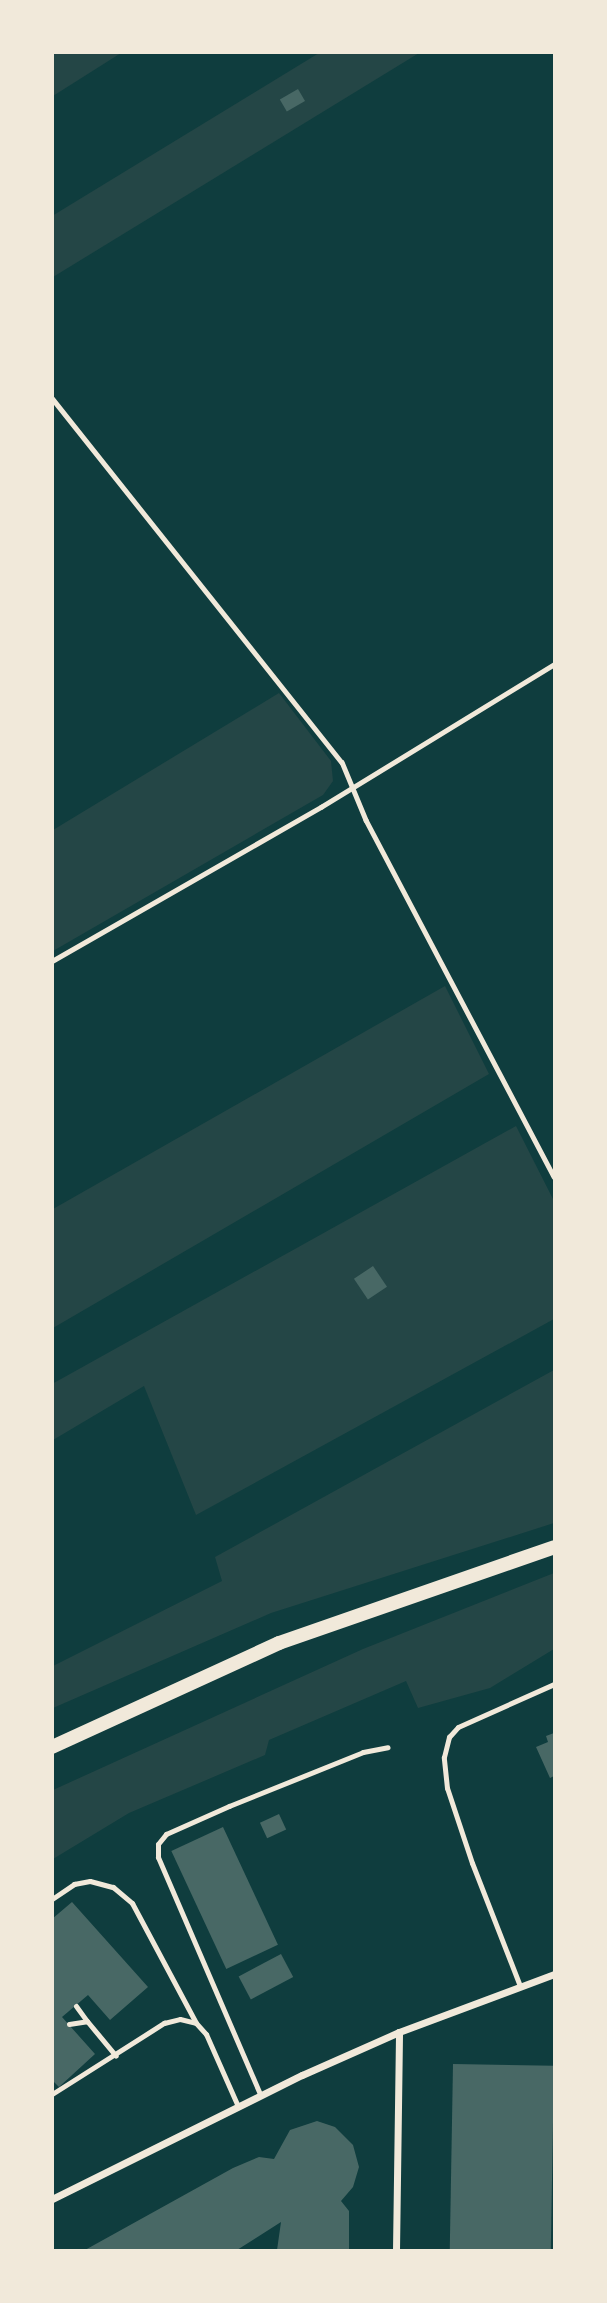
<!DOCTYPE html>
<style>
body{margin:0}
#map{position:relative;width:607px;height:2303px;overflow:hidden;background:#0f3d3e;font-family:"Roboto Condensed",sans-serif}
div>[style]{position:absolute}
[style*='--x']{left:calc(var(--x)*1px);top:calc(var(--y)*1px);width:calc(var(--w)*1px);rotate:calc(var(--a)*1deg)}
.green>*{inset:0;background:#244646}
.building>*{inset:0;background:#486865;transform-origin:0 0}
.path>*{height:4.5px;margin:-2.25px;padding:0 2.25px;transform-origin:2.25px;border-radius:2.25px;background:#f1e9da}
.service>*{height:5px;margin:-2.5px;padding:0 2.5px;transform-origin:2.5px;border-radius:2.5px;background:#f1e9da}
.minor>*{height:7px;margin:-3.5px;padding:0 3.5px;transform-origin:3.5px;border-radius:3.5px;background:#f1e9da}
.secondary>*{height:14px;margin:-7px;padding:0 7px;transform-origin:7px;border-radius:7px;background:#f1e9da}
span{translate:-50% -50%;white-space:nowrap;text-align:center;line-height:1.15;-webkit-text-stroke:6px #f1e9da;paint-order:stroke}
.frame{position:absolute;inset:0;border:54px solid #f1e9da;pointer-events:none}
</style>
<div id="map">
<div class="green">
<div style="clip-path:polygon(53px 52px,121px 52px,121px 53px,53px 96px)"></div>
<div style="clip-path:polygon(319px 53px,419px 53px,53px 277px,52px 216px)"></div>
<div style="clip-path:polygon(279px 693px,331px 761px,333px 781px,323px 795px,53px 951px,53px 830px)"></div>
<div style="clip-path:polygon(445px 986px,489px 1074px,53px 1328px,53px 1209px)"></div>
<div style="clip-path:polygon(516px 1126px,554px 1201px,554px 1319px,196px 1515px,144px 1386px,53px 1440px,52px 1384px)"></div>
<div style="clip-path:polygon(554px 1370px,554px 1523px,271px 1613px,53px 1708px,53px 1666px,222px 1581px,215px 1557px)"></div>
<div style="clip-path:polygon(554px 1573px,554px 1649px,490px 1688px,418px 1708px,406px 1681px,269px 1740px,265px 1755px,129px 1813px,53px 1859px,53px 1790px,363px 1649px)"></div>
</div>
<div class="building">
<div style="left:298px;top:89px;width:14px;height:21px;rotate:60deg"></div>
<div style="left:373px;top:1266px;width:25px;height:23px;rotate:56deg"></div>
<div style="clip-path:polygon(554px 1733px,554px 1776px,550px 1778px,536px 1747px,548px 1742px,546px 1736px)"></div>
<div style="left:279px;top:1814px;width:17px;height:21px;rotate:65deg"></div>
<div style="left:223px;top:1827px;width:130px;height:57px;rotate:65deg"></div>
<div style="clip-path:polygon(72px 1902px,148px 1987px,110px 2020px,88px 1995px,62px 2017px,95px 2054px,59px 2087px,52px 2080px,52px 1919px)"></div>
<div style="left:281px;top:1954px;width:26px;height:48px;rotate:62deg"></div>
<div style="left:453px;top:2064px;width:101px;height:186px;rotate:1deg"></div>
<div style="clip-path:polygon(317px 2121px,335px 2127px,353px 2145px,359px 2167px,353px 2187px,341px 2201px,349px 2211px,349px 2250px,277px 2250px,281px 2222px,237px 2250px,85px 2250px,233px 2168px,259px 2157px,274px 2159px,290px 2130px)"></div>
</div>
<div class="path">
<div style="--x:52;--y:398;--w:465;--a:51.5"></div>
<div style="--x:342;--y:762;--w:63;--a:67.5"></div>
<div style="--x:366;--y:820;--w:403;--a:62.2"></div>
<div style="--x:52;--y:961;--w:310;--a:-29.8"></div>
<div style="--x:321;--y:807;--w:273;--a:-31.5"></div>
</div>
<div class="service">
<div style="--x:52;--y:1899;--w:27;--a:-34"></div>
<div style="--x:74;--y:1884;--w:16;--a:-11"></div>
<div style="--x:90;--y:1881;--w:24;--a:15"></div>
<div style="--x:113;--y:1887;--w:25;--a:40"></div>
<div style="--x:132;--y:1903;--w:136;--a:61.9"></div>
<div style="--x:520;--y:1986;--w:132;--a:-111.3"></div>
<div style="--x:472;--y:1863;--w:79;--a:-108.4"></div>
<div style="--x:447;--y:1788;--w:31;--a:-96"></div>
<div style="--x:444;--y:1757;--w:21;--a:-76"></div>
<div style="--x:449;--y:1737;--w:13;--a:-48"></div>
<div style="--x:458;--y:1727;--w:105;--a:-24.1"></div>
<div style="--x:76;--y:2006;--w:19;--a:54"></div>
<div style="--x:69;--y:2024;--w:18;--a:-9"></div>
<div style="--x:87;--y:2021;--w:45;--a:50.4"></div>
<div style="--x:52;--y:2094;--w:133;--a:-32.4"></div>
<div style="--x:164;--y:2023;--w:16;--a:-14"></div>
<div style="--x:180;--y:2019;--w:16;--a:14"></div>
<div style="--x:196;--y:2023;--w:15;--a:48"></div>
<div style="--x:206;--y:2034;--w:77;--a:66.1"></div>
<div style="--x:260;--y:2094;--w:258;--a:-113.3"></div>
<div style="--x:158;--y:1857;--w:13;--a:-90"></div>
<div style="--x:158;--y:1844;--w:13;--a:-51"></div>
<div style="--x:166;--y:1834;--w:69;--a:-24"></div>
<div style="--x:229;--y:1806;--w:144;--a:-21.9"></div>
<div style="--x:363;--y:1752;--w:25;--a:-11"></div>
</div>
<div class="minor">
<div style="--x:52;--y:2199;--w:279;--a:-26.4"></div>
<div style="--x:302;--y:2075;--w:106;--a:-23.9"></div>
<div style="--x:399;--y:2032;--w:165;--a:-20.5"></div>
<div style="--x:396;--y:2250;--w:218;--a:-89.2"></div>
</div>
<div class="secondary">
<div style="--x:52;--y:1747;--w:250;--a:-24.6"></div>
<div style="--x:279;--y:1643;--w:291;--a:-19.2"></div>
</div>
<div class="frame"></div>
</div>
